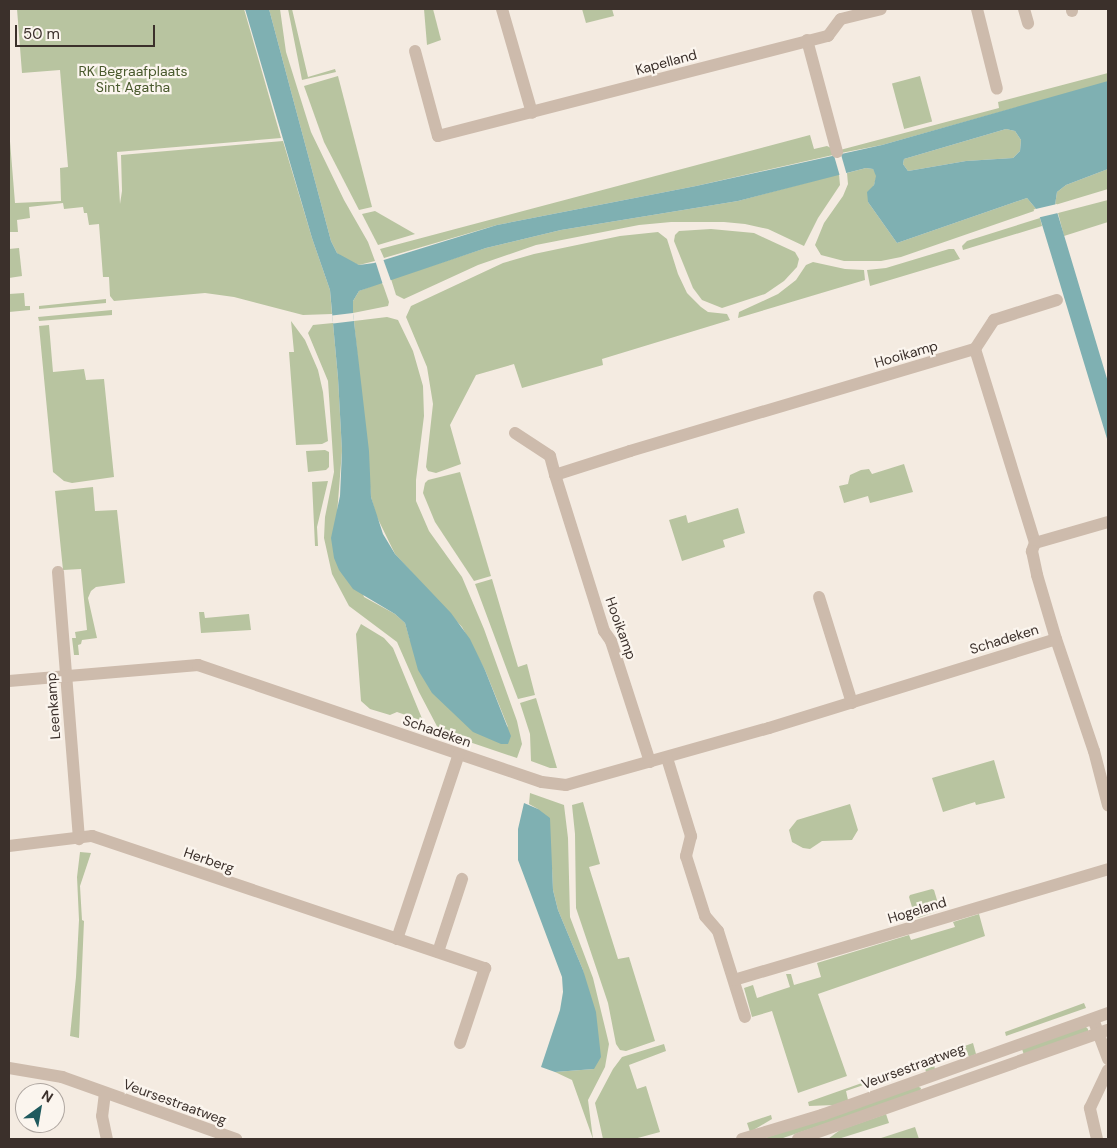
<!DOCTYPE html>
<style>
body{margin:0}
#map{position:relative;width:1117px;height:1148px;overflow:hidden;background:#f4ebe1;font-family:"DM Sans",sans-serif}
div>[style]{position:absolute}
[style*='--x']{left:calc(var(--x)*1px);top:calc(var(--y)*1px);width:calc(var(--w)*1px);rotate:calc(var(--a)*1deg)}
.green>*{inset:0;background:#b8c4a0;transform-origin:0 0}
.water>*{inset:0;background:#7fb0b2}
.pier>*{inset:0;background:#f4ebe1;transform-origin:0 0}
.minor>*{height:12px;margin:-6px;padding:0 6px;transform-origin:6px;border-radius:6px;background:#cdbbac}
.tertiary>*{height:12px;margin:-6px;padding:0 6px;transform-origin:6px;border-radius:6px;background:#cdbbac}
span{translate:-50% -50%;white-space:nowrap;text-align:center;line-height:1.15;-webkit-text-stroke:4.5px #fbf5ee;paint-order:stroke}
.street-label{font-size:14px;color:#3b302b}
.park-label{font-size:14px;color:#4a5a2e}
.frame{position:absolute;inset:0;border:10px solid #3b302b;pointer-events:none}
.north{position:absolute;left:15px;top:1083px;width:50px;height:50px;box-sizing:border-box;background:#fbf5ee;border:1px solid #aea6a0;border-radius:50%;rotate:32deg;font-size:14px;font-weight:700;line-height:20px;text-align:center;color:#3b302b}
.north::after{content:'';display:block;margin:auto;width:18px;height:22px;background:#1f5a5e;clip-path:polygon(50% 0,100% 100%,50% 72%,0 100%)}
.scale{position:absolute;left:15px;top:25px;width:140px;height:22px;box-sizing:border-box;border:2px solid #3b302b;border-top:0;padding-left:6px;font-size:15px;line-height:18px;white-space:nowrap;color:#3b302b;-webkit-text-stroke:4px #fbf5ee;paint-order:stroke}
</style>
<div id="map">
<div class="green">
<div style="clip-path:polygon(17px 9px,244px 9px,281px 138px,117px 152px,120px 204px,122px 191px,121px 155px,283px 141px,312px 238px,330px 290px,332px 314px,303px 315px,234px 297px,205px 293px,114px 301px,110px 296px,109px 277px,103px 277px,99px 224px,89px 225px,87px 213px,84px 213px,83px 207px,64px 209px,63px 203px,29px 207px,30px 218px,17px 220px,18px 232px,9px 232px,9px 129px,15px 203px,61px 201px,60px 168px,68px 167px,60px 70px,22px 73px)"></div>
<div style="clip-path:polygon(269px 9px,280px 9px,286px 52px,311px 132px,344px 200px,368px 242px,375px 261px,359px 265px,346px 260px,337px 253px,331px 241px)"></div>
<div style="clip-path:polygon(288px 9px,292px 9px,308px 77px,335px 69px,336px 72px,302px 80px)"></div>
<div style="clip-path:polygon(424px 9px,433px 9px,441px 40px,427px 45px)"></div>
<div style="clip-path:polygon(582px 9px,612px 9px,614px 16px,586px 23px)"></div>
<div style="clip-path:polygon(1108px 73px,1108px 82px,882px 145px,841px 153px,840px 150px,999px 108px,998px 102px)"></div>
<div style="clip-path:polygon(338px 76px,372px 207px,359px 210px,324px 142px,304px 86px)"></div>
<div style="left:920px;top:76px;width:47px;height:29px;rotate:75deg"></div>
<div style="clip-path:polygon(1006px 129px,1015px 131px,1021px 140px,1020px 151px,1013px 158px,966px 161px,908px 171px,903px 164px,904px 159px)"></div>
<div style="clip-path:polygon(810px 135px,814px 149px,827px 146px,831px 148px,833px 155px,696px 186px,497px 225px,384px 258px,380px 249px)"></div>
<div style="clip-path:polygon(866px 168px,873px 169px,877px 176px,868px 202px,897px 243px,1027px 198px,1037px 210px,901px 257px,881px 261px,844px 261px,821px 255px,815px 245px,824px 223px,843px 196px,848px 184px,847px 173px)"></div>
<div style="clip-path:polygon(1108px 169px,1108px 189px,1055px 205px,1057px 192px,1066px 185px)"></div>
<div style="clip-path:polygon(839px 174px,840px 185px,818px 218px,804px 246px,768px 229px,745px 224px,724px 222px,671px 222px,639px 225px,536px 245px,478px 265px,404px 299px,396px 295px,391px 279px,486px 248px,561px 230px,738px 201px)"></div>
<div style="clip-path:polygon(1108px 200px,1108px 222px,1064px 236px,1058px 213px)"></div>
<div style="clip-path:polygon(375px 211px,415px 234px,378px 245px,362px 214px)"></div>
<div style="clip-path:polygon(1040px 218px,1042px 226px,963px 250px,962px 246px,967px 241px)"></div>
<div style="clip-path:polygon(711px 229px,754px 233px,795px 252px,799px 259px,797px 267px,784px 281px,765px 294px,722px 308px,702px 300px,693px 288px,674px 241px,675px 235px,679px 231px)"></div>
<div style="clip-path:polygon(658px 232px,667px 239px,678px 274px,687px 293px,701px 307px,708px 312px,727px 314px,730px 320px,602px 359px,603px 365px,522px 388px,514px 364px,476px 375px,450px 425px,461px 464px,436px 473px,428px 471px,426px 467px,433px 404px,427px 367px,406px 317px,411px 306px,503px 263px,534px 254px,620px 236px)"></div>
<div style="clip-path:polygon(19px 248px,22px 276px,9px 278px,9px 249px)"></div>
<div style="clip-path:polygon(949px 249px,954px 249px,960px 259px,870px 286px,867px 270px,886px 268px)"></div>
<div style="clip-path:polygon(813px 262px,845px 269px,864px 270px,865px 280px,738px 318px,739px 312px,778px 294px,796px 280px,806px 265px)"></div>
<div style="clip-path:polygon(382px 282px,389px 302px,388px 306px,353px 313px,353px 301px,359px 291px)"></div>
<div style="clip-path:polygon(24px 293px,25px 306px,30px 306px,30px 310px,9px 312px,9px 294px)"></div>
<div style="clip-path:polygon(106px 299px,106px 303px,39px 309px,39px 306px)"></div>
<div style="clip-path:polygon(112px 310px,112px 315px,39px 321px,38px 317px)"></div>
<div style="clip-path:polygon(387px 317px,398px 320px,413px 351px,423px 386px,424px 416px,416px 480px,416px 501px,429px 531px,462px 577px,484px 629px,517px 721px,522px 744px,517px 758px,440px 732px,419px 692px,397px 642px,349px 606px,332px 574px,324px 538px,325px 517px,334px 472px,328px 381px,308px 333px,313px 325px,333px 323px,338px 378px,342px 451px,337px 514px,364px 597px,395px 614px,405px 623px,410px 640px,508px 727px,485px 670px,462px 627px,395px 554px,376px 515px,371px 497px,354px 321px)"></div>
<div style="clip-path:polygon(291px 321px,305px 340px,318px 370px,323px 392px,328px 441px,322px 444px,296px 445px,289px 352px,294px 352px)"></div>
<div style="clip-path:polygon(49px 325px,53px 372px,84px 369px,86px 380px,104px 379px,114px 477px,72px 483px,64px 481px,53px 472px,39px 326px)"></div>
<div style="clip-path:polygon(325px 450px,329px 452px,329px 467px,326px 470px,308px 472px,306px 451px)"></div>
<div style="clip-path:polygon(904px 464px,913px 492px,870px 503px,868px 496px,844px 503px,839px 486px,848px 484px,850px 475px,861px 470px,869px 469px,872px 474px)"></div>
<div style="clip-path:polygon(460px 472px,491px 576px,474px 581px,435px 522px,423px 493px,425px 483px,428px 480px)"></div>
<div style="clip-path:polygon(328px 481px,317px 527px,318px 546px,315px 546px,312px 482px)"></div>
<div style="clip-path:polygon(93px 487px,95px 511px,117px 510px,125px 583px,96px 587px,91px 591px,88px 598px,97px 638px,82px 640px,81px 644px,78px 645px,79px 655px,74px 655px,72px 638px,76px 638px,75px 632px,87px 630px,81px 569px,63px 570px,55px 491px)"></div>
<div style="clip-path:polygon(738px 508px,745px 533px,723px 540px,725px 547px,682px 561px,669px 520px,686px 515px,688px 523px)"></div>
<div style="clip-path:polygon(492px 579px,518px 667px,527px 664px,535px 695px,518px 699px,507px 670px,475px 584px)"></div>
<div style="clip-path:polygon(199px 612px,204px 612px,205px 618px,249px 614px,251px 630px,201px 633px)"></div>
<div style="clip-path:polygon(361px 624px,384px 638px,393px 648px,423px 721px,397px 712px,390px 715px,370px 709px,361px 701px,356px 634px)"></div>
<div style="clip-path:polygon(536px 698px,557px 768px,550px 768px,531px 761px,530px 734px,520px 703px)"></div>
<div style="clip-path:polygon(994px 760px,1005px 798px,976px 805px,975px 802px,943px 812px,932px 778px)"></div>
<div style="clip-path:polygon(530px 793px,564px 805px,568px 838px,570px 917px,593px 978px,609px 1044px,605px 1067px,588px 1100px,593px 1139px,572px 1080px,555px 1072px,594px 1069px,583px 970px,558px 910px,553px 890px,552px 868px,538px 809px,529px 804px)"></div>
<div style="clip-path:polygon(583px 802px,600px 864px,589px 867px,618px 959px,629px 957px,655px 1041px,626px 1051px,620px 1050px,616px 1044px,608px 1003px,576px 908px,575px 834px,572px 805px)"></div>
<div style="clip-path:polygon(850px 804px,858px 830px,852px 840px,822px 841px,810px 849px,803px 848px,792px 842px,789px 830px,797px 820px)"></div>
<div style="clip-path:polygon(80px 852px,91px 853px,80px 886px,82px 920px,84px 921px,79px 1038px,70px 1036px,76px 977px,79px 920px,77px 877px)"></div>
<div style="clip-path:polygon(932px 889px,934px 890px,940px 910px,918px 918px,915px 917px,909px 897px,910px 895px)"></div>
<div style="clip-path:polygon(979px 914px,985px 936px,818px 994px,847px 1076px,798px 1093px,772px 1011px,752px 1017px,744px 988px,753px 985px,757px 998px,790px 987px,786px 974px,791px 974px,794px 985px,821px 977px,817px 963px,909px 935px,911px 940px,955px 927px,953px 922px)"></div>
<div style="clip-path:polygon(1084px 1003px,1086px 1008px,1006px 1036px,1005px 1032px)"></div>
<div style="clip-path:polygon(1085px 1026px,1088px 1029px,1088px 1032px,1024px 1055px,1022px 1049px)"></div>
<div style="clip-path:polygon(973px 1043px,976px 1054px,969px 1057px,966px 1049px,933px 1061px,935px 1069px,926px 1072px,923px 1061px)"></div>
<div style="clip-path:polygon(664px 1044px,666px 1051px,629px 1065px,637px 1089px,646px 1086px,660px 1132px,634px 1139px,603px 1139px,595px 1103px,613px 1069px,622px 1057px)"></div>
<div style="clip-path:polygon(913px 1065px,913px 1068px,846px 1091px,848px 1100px,834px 1105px,809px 1106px,808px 1102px)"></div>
<div style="clip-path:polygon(917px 1086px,921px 1088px,920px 1092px,780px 1139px,762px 1139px)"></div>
<div style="clip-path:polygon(886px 1114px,889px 1123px,838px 1139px,828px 1139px,840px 1130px)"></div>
<div style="clip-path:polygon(771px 1115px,772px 1119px,750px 1132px,747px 1123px)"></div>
<div style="clip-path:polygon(915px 1127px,919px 1139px,878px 1139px)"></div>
</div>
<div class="water">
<div style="clip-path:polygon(evenodd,245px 9px,269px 9px,331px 241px,337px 253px,359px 265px,374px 263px,497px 225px,696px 186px,882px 145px,1108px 81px,1108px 169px,1066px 185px,1057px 192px,1055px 205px,1108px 382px,1108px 442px,1040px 218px,1037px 210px,1027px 198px,897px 243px,868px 202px,867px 192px,874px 185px,876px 176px,873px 169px,866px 168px,738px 201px,561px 230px,486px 248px,359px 291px,353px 301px,353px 313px,369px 451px,371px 497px,383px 534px,395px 554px,451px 613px,470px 639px,485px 670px,511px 736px,508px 744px,501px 744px,473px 732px,432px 693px,418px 670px,405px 623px,395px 614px,353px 589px,339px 570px,334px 558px,331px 538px,340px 496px,342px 451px,338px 378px,330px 290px,312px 238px,245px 9px,1006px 129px,1015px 131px,1021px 140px,1020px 151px,1013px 158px,966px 161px,908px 171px,903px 164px,904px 159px,1006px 129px)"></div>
<div style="clip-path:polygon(524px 803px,538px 809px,550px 818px,553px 890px,558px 910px,583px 970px,596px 1012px,601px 1057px,594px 1069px,555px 1072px,541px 1067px,560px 1010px,563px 992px,562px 977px,518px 860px,518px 829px)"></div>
</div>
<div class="pier">
<div style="left:840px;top:151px;width:25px;height:7px;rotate:74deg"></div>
<div style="left:1057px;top:204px;width:9px;height:24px;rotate:77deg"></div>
<div style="clip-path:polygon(382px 256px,391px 281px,383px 285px,375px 260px)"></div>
<div style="left:353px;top:313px;width:8px;height:21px;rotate:83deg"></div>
</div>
<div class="minor">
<div style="--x:502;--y:9;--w:108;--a:73.9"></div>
<div style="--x:977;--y:9;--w:82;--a:76"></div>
<div style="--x:1024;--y:9;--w:15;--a:74"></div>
<div style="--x:1072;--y:9;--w:2;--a:90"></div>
<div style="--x:807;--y:40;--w:116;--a:75"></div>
<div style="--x:415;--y:51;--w:88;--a:74.9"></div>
<div style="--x:438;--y:136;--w:403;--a:-14.4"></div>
<div style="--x:828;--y:36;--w:21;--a:-53"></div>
<div style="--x:841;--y:19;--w:41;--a:-14"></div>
<div style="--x:975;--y:349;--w:35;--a:-57"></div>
<div style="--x:994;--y:320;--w:66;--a:-17.6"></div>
<div style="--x:515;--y:433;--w:42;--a:33.3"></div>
<div style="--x:550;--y:456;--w:20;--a:75"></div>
<div style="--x:1035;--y:543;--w:76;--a:-16"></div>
<div style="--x:58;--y:572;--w:268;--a:85.5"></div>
<div style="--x:819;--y:597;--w:111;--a:72.7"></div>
<div style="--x:9;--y:681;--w:190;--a:-4.8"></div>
<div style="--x:198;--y:665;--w:363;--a:18.8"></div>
<div style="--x:542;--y:782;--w:24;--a:7"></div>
<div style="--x:566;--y:785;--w:211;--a:-15.7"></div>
<div style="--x:769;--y:728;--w:300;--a:-17.2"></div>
<div style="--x:1056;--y:639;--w:118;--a:71.3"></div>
<div style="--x:1094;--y:751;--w:56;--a:75.5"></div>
<div style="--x:667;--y:758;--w:82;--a:72.9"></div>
<div style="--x:691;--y:836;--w:21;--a:104"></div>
<div style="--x:686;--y:856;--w:63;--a:72.4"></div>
<div style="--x:705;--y:916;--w:20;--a:49"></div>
<div style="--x:718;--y:931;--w:90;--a:72.6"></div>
<div style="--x:650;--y:762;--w:127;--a:-107.9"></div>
<div style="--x:611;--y:641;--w:12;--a:-125"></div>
<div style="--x:604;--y:631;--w:164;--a:-107.4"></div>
<div style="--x:555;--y:475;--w:79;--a:-17.7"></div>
<div style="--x:630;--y:451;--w:360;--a:-16.5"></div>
<div style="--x:975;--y:349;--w:203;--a:72.8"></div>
<div style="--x:1035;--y:543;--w:9;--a:111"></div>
<div style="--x:1032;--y:551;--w:25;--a:78"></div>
<div style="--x:1037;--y:575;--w:67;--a:73.5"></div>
<div style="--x:9;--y:846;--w:84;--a:-6.9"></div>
<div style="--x:92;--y:836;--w:415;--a:18.6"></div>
<div style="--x:485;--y:968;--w:79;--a:108.4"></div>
<div style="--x:397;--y:939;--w:195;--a:-71.5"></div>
<div style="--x:438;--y:952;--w:77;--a:-71.8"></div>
<div style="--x:734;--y:980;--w:390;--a:-16.5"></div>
<div style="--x:1093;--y:1019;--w:43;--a:69.4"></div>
<div style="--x:9;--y:1068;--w:54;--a:9.6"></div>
<div style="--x:62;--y:1077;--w:185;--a:19.6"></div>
<div style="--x:105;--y:1093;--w:23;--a:97"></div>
<div style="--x:102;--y:1116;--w:24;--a:78"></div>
<div style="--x:1097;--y:1139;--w:32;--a:-103"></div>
<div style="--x:1090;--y:1108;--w:42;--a:-64.7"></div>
</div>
<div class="tertiary">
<div style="--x:742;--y:1139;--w:84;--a:-16.7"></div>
<div style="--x:822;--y:1115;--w:304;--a:-19.6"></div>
<div style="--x:798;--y:1139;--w:329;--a:-19.4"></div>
</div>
<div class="street-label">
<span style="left:666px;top:62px;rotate:-15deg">Kapelland</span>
<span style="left:906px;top:354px;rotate:-16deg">Hooikamp</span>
<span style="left:621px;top:628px;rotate:70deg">Hooikamp</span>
<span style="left:1004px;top:639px;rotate:-17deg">Schadeken</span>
<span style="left:53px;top:706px;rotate:-94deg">Leenkamp</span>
<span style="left:437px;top:731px;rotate:19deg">Schadeken</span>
<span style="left:209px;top:860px;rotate:19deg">Herberg</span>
<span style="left:917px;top:910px;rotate:-17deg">Hogeland</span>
<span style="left:913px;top:1066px;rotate:-20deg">Veursestraatweg</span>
<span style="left:175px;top:1102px;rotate:20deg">Veursestraatweg</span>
</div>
<div class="park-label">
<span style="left:133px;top:79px">RK Begraafplaats<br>Sint Agatha</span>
</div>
<div class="frame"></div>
<div class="north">N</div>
<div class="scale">50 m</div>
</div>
